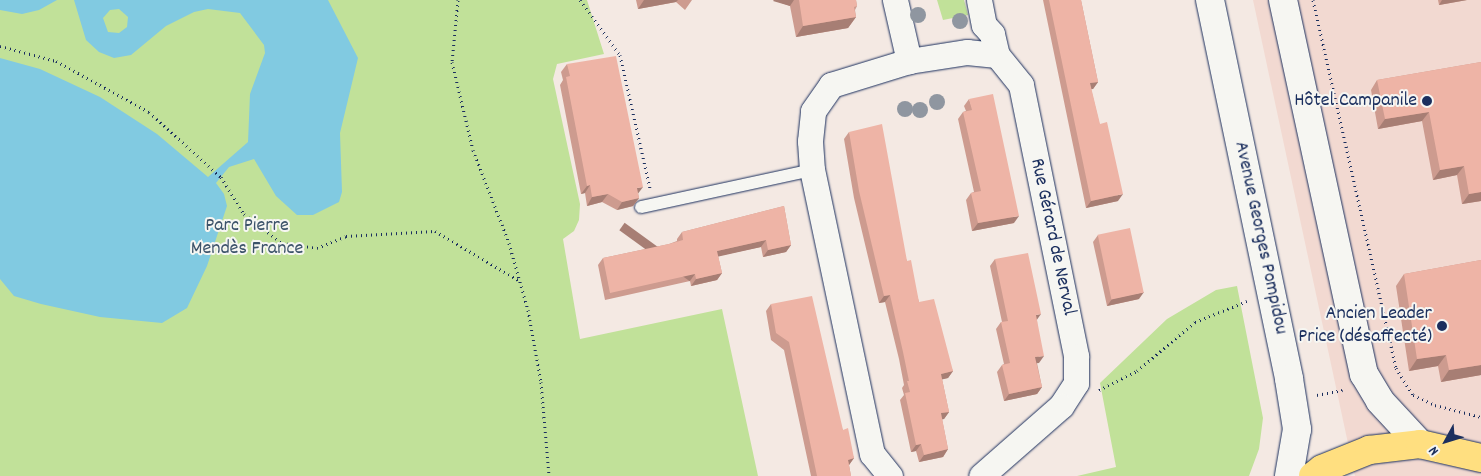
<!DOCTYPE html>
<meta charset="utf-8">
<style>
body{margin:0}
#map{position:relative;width:1481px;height:476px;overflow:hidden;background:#f4e9e3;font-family:Dekko,sans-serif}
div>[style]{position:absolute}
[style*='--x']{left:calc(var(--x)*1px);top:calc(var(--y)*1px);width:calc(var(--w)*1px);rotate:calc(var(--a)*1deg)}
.built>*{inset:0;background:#f2d9d1}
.green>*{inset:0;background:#c1e199}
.water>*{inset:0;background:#81cae1}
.path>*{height:3px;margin-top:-1.5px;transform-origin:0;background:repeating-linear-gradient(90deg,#1b2f5e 0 1px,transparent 0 5px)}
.roads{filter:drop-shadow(0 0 1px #1b2f5e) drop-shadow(0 0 1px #1b2f5e)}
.service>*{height:12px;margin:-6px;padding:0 6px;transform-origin:6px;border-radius:6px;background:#f6f6f2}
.minor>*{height:25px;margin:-12.5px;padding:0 12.5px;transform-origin:12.5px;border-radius:12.5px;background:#f6f6f2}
.secondary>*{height:28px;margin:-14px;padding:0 14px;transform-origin:14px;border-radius:14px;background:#f6f6f2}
.primary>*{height:28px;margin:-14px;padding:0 14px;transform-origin:14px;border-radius:14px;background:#ffdf80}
.trees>*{width:16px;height:16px;margin:-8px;border-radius:50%;background:#8f96a0}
.wall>*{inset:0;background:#cd9b8f}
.shaded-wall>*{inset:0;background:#a77e74;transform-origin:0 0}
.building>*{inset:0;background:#eeb4a6;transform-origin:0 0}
.dots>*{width:14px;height:14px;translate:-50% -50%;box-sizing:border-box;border:2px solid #f6f6f2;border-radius:50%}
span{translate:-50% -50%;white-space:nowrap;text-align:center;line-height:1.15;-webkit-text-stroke:4px #f6f6f2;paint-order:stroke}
.poi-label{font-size:20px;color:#1b2f5e}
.right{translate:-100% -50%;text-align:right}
.park-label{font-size:20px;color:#3c536a}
.street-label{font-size:20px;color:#1b2f5e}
.north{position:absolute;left:1421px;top:416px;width:50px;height:50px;-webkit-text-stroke:4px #f6f6f2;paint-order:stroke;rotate:231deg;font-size:14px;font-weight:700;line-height:20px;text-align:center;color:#1b2f5e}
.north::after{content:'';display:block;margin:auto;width:18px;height:22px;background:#1b2f5e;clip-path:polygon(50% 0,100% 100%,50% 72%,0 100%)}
</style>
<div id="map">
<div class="built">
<div style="clip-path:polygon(1253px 0,1481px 0,1481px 476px,1355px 476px)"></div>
</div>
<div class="green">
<div style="clip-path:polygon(0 0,587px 0,604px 54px,557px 64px,553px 79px,580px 204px,579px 220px,574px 231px,563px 239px,580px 339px,722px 309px,758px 476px,0 476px)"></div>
<div style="clip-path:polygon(937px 0,964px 0,968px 15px,943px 20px)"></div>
<div style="clip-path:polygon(1237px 286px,1263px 418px,1259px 449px,1249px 476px,1077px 476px,1116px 467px,1100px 383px,1167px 319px,1216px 290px)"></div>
</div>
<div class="water">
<div style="clip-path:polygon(0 0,57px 0,39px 10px,22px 14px,0 10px)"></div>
<div style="clip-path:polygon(evenodd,74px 0,328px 0,358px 58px,340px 133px,342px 192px,339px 202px,313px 215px,297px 215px,276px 196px,254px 159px,229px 167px,216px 183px,224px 194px,227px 206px,207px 266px,187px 308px,162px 323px,100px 317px,41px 304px,14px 296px,0 279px,0 58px,40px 69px,100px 97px,157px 134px,208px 177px,248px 142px,250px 94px,265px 53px,264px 45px,240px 13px,208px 9px,194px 12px,166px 26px,131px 55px,114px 58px,99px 52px,86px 40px,74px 0,119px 9px,128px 17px,127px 27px,119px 33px,108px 32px,103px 18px,110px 10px,119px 9px)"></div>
</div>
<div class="path">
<div style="--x:458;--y:0;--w:62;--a:95.5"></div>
<div style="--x:452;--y:62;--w:90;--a:76.6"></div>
<div style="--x:473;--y:150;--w:100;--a:68.8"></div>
<div style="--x:509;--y:243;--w:70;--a:74.2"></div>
<div style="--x:528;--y:310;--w:73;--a:79.8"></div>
<div style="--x:541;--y:382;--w:94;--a:85.1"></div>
<div style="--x:580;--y:0;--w:68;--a:54"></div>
<div style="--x:620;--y:55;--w:136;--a:77.3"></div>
<div style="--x:1313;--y:0;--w:377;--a:77.3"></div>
<div style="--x:1396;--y:368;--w:32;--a:58"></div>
<div style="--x:1413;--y:395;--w:24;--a:24"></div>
<div style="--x:1435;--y:405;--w:48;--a:14.6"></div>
<div style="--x:0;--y:46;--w:58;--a:15"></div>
<div style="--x:56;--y:61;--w:106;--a:28.7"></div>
<div style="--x:149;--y:112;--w:97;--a:42.1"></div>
<div style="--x:221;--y:177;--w:44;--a:58.1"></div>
<div style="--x:244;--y:214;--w:48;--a:37.3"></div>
<div style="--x:282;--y:243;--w:35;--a:8"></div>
<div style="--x:317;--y:248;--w:31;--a:-22"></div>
<div style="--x:346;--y:236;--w:89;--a:-3.2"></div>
<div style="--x:435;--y:231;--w:99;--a:30.5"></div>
<div style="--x:1099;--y:390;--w:42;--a:-26.6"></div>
<div style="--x:1137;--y:371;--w:76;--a:-40.2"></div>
<div style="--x:1195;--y:322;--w:56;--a:-22"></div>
<div style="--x:1317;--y:395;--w:26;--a:-11"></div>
</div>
<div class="roads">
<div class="service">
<div style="--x:641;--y:207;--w:175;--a:-12.2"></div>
</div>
<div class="minor">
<div style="--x:895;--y:0;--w:63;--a:77.1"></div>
<div style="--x:979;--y:0;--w:25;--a:79"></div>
<div style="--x:984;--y:25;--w:12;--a:48"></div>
<div style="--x:992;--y:34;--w:22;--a:77"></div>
<div style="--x:890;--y:476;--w:28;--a:-129"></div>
<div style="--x:872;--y:454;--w:290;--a:-101.9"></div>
<div style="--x:812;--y:170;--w:29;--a:-94"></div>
<div style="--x:810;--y:141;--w:30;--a:-84"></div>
<div style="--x:813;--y:111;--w:32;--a:-55"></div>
<div style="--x:831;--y:85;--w:82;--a:-17.1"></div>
<div style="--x:909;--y:61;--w:59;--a:-8.8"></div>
<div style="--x:967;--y:52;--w:30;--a:6"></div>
<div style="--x:997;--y:55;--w:38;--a:51"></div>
<div style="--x:1021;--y:85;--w:277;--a:78.5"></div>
<div style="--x:1076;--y:356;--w:27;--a:90"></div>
<div style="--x:1076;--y:383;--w:27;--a:123"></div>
<div style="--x:1061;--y:406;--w:106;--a:138.8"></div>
</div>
<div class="secondary">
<div style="--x:1210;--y:0;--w:387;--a:78.2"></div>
<div style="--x:1289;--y:379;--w:51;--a:80.9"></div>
<div style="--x:1297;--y:429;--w:48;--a:99.7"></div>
<div style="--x:1283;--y:0;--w:383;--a:77.8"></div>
<div style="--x:1364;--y:374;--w:31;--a:59"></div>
<div style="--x:1380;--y:401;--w:59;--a:47.1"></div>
</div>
<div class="primary">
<div style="--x:1313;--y:476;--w:11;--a:-38"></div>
<div style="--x:1322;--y:469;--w:51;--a:-22"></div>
<div style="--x:1369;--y:450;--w:51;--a:-6.7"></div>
<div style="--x:1420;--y:444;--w:63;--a:12.9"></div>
</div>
</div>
<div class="trees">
<div style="left:918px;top:15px"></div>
<div style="left:960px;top:21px"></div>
<div style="left:937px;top:102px"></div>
<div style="left:905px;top:109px"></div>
<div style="left:920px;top:110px"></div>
</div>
<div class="wall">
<div style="clip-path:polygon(636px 0,692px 0,685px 10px,676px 2px,638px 9px)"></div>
<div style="clip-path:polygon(773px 0,856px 0,857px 6px,855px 10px,856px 17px,848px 28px,796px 37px,790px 6px)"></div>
<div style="clip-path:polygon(1043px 0,1081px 0,1098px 82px,1093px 89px,1091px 89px,1118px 201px,1086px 208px)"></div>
<div style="clip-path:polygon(1438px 0,1467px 0,1439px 5px)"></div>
<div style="clip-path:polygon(1481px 62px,1481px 201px,1462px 204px,1457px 175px,1433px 180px,1422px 121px,1378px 129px,1371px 90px,1377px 80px)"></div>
<div style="clip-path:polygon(567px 64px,638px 193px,639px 198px,633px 206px,617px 210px,602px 202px,587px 206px,585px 193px,581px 194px,560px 85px,563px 80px,561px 72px)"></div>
<div style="clip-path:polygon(969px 99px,1014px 223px,972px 231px,966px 200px,971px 193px,974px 192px,958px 119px,963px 112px,966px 111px,964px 106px)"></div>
<div style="clip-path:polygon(849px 132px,907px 261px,919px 302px,953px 371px,948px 378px,942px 379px,949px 412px,944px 419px,942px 419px,948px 449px,943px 457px,919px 462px,916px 451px,911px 452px,900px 400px,904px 395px,902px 388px,904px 385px,899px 359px,885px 302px,879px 303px,854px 198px,844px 139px)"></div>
<div style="clip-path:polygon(784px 206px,791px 245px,786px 252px,763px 257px,761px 247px,718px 256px,722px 273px,717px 280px,691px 286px,690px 281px,605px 300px,598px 265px,603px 258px,669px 244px,677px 241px,677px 239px,682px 232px)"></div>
<div style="clip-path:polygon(1098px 235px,1139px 299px,1107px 306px,1093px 242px)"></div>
<div style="clip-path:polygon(995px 259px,1037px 320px,1039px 363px,1037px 363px,1042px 387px,1037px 394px,1004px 401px,997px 372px,1002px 365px,1004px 364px,996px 329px,1001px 322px,1002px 322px,990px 266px)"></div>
<div style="clip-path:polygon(1481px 260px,1481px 375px,1441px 382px,1438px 366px,1409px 371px,1396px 286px,1404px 274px)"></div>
<div style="clip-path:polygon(771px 304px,843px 430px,854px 458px,849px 465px,851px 476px,811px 476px,784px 350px,771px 340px,766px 311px)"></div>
</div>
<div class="shaded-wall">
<div style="clip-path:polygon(644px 0,678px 0,676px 2px,638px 9px)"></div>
<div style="clip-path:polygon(774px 0,794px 0,790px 6px,773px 1px)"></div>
<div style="clip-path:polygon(1442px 0,1467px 0,1439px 5px)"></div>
<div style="clip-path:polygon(856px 17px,848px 28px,796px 37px,803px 26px)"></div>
<div style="clip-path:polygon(1098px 82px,1093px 89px,1085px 90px,1090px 83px)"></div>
<div style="clip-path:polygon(1429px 112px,1422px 121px,1378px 129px,1385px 119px)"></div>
<div style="clip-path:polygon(1464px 166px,1457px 175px,1433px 180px,1440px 170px)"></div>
<div style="clip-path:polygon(590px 185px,585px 193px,581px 194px,587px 186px)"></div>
<div style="clip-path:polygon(643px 187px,637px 195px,637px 188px)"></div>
<div style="clip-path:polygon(1481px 192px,1481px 201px,1462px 204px,1469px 194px)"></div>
<div style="clip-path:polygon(608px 194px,602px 202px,587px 206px,592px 197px)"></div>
<div style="clip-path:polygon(1123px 194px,1118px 201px,1086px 208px,1091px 201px)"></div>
<div style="clip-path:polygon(639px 198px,633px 206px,617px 210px,622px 202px)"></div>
<div style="clip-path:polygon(1019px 216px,1014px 223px,972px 231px,978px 223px)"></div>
<div style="clip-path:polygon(766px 240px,761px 247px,712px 258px,717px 251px)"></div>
<div style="clip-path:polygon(791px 245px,786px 252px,763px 257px,768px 250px)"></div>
<div style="clip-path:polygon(722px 273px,717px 280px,691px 286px,696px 279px)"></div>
<div style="left:695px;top:274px;width:9px;height:87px;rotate:126deg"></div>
<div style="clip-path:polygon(1144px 292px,1139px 299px,1107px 306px,1112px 299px)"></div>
<div style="clip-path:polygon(890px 295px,885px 302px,879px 303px,884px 296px)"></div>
<div style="clip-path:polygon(1041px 314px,1036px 321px,1036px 315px)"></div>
<div style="clip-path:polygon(1446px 355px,1438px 366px,1409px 371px,1417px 359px)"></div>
<div style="clip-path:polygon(1044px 356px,1039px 363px,1030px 364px,1035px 357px)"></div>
<div style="clip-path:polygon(1481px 365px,1481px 375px,1441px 382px,1449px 370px)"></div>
<div style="clip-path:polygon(953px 371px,948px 378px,936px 381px,941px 374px)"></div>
<div style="clip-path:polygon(1042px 387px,1037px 394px,1004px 401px,1009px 394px)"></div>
<div style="clip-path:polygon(949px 412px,944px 419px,936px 421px,941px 413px)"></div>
<div style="clip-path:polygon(921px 444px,916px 451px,911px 452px,916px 445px)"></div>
<div style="clip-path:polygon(948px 449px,943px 457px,919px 462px,924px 455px)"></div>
<div style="clip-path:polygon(854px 458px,849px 465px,848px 460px)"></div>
</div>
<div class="building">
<div style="clip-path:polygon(799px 0,856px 0,857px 6px,854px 7px,856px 17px,803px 26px)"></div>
<div style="clip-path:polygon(1049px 0,1081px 0,1098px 82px,1090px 83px,1100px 124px,1107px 122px,1123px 194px,1091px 201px)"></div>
<div style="clip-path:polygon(616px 56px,643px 187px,637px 188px,639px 198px,622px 202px,608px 194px,592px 197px,590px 185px,587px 186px,566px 77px,570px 76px,567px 64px)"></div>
<div style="clip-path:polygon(1481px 62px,1481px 192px,1469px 194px,1464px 166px,1440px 170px,1429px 112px,1385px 119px,1377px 80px)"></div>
<div style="clip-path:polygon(993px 94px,1019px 216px,978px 223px,971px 193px,981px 191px,963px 112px,972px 110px,969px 99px)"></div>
<div style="clip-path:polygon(882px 124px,907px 261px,911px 260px,919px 302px,934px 299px,953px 371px,941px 374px,949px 412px,941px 413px,948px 449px,924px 455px,921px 444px,916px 445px,905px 393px,910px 392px,907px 381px,909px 381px,903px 352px,890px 295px,884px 296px,859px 191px,849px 132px)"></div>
<div style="clip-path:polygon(784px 206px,791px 245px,768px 250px,766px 240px,717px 251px,722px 273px,696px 279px,695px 274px,610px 293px,603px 258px,669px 244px,683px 240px,682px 232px)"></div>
<div style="left:1130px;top:228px;width:66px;height:33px;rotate:78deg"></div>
<div style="clip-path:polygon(1028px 253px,1041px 314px,1036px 315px,1044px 356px,1035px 357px,1042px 387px,1009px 394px,1002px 365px,1010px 363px,1001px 322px,1008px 321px,995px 259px)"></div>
<div style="clip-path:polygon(1481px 260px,1481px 365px,1449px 370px,1446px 355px,1417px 359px,1404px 274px)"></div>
<div style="clip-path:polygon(812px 296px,843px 430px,848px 428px,854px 458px,848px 460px,851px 476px,817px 476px,789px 342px,776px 333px,771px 304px)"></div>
</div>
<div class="dots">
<div style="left:1427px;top:101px;background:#1b2f5e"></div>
<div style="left:1442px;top:326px;background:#1b2f5e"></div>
</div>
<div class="poi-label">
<span class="right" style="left:1417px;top:101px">Hôtel Campanile</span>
<span class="right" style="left:1432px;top:326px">Ancien Leader<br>Price (désaffecté)</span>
</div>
<div class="park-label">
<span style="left:247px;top:238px">Parc Pierre<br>Mendès France</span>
</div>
<div class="street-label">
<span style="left:1052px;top:237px;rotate:78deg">Rue Gérard de Nerval</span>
<span style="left:1260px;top:238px;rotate:78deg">Avenue Georges Pompidou</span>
</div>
<div class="north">N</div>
</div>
